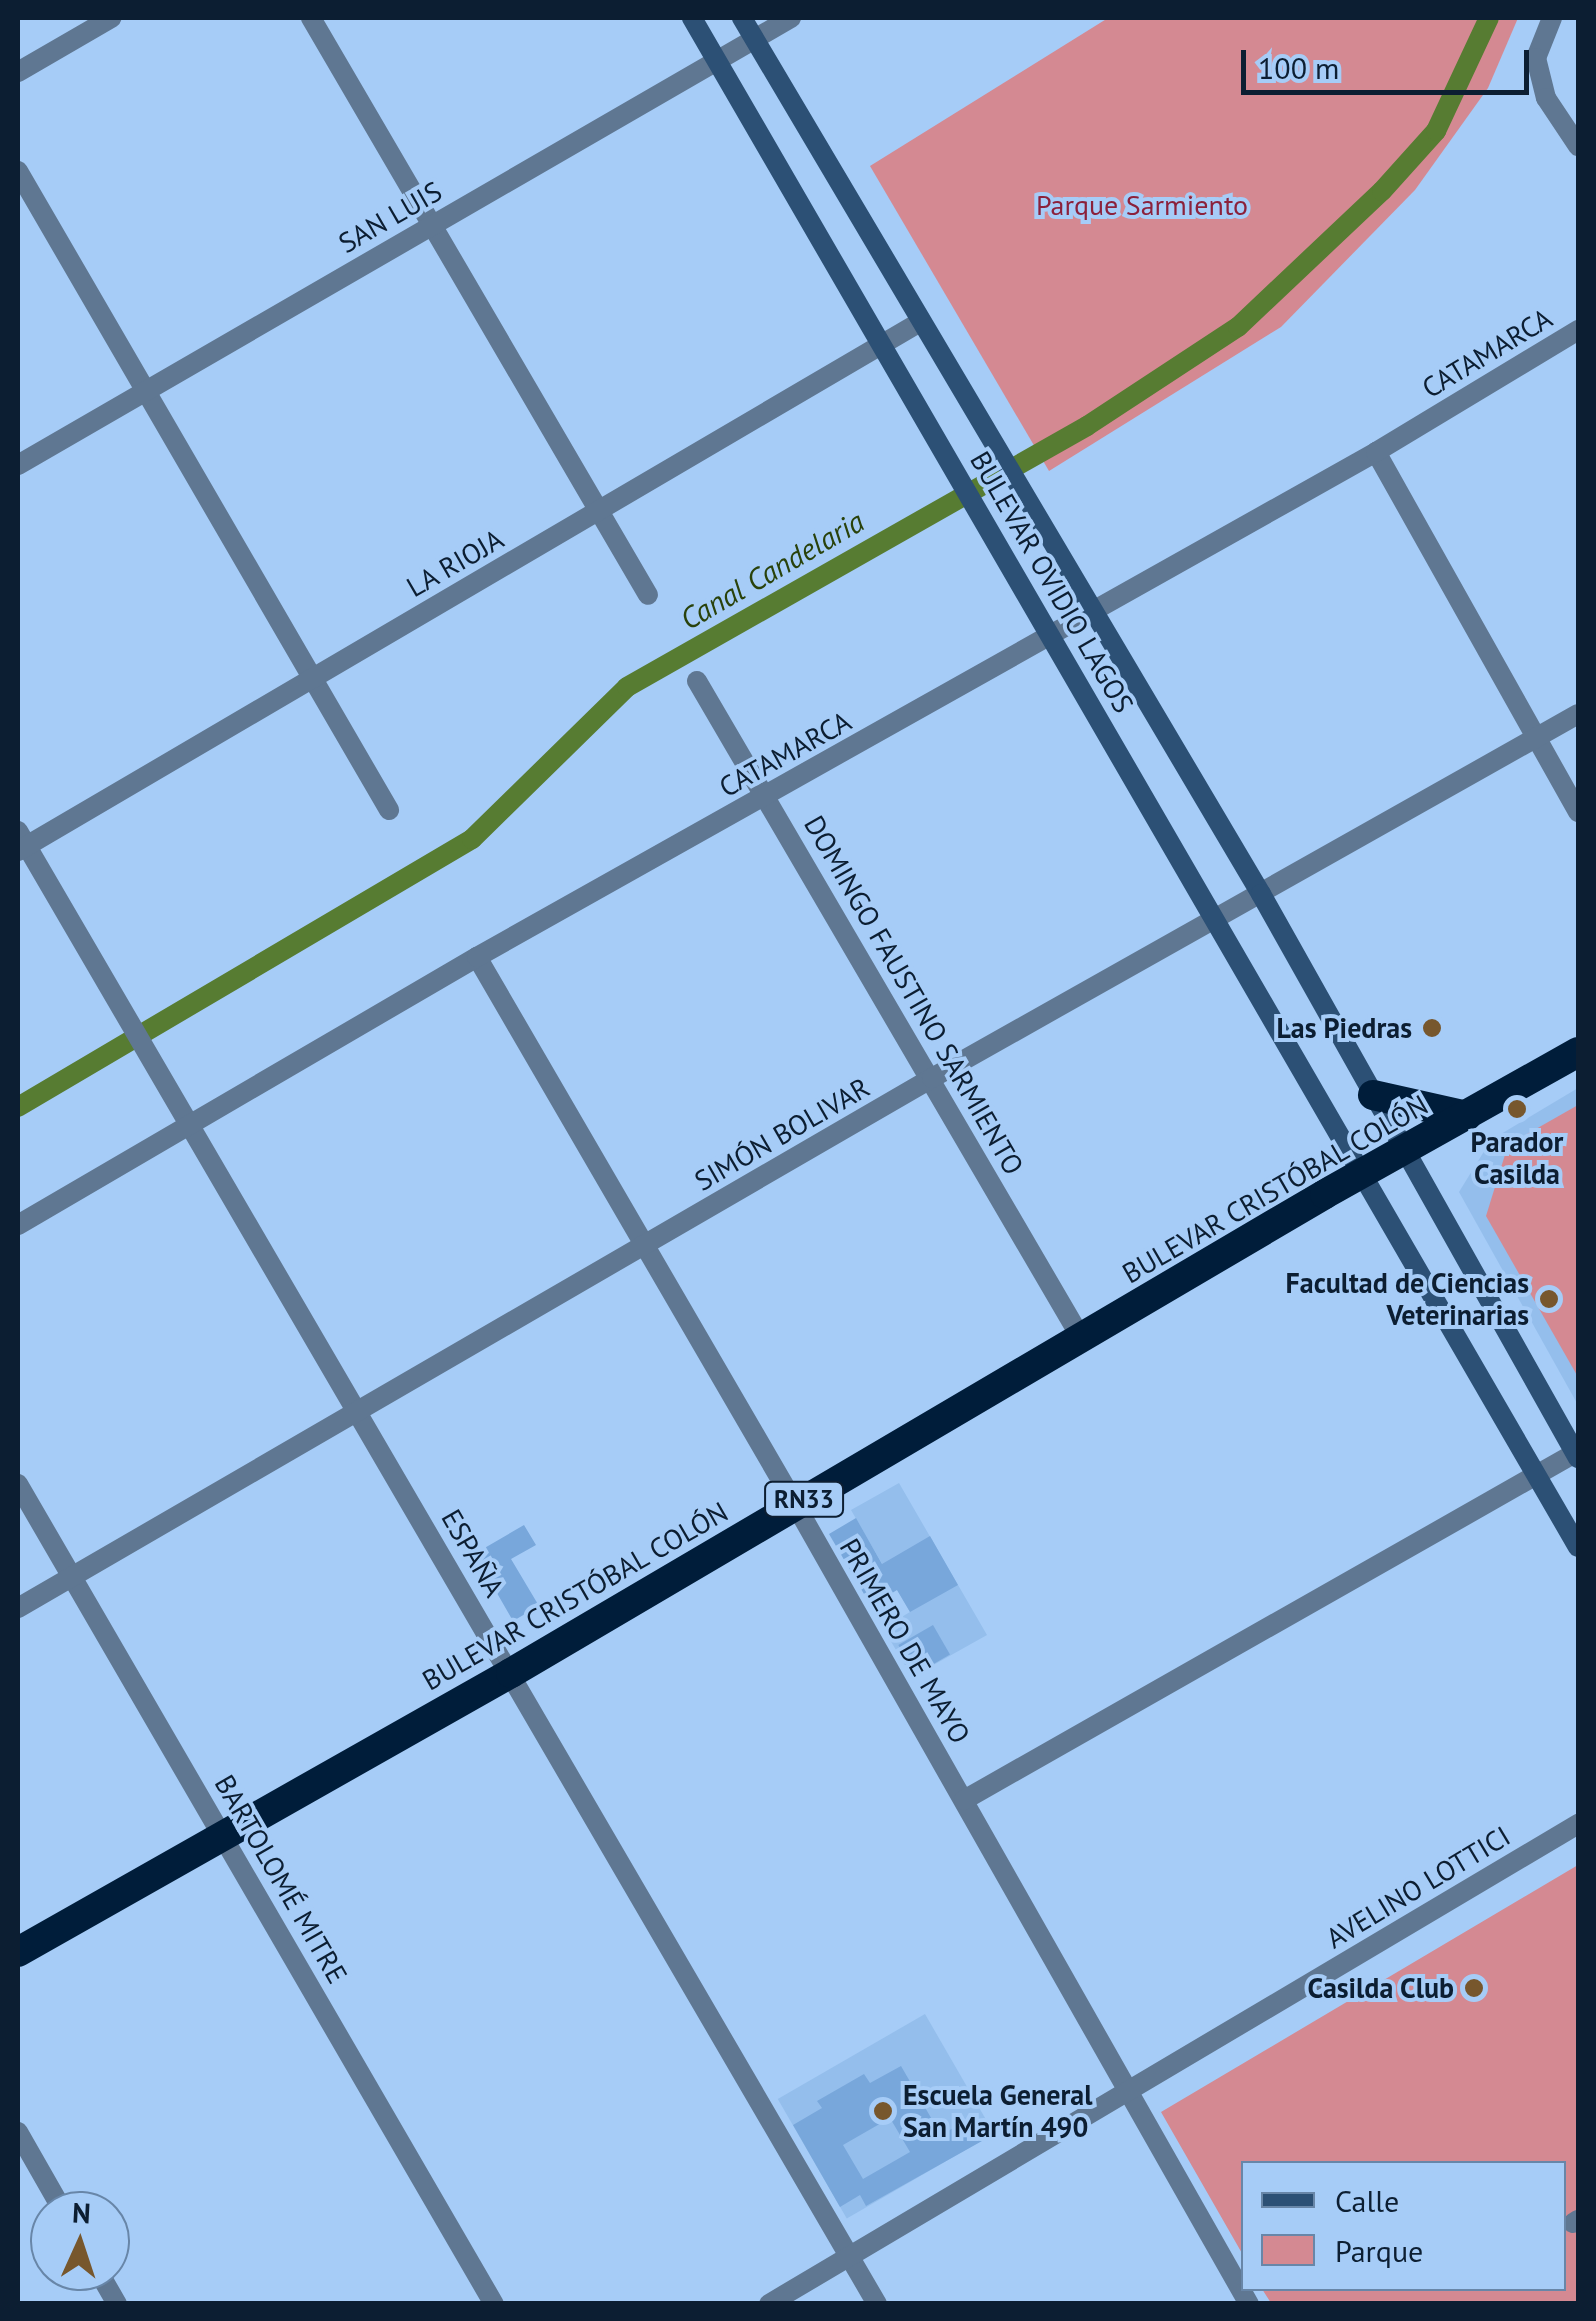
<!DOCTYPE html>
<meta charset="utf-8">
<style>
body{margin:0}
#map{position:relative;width:1596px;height:2321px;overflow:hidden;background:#a6ccf7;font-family:"PT Sans",sans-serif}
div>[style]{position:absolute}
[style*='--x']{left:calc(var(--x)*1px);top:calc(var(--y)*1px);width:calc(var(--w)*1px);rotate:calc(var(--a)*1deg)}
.built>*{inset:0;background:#94beec;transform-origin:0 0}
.green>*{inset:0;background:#d48992}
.canal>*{height:20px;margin:-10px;padding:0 10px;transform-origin:10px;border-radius:10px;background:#577c32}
.building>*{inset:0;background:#78a7db;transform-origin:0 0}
.street>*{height:20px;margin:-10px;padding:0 10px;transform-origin:10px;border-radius:10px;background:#5f7792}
.secondary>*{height:20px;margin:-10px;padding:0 10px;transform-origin:10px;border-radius:10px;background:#2c5075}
.highway>*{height:30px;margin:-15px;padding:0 15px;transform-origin:15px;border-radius:15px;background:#001d3a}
.dots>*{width:28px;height:28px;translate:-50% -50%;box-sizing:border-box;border:5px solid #a6ccf7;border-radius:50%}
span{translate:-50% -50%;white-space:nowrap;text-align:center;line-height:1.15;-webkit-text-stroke:8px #a6ccf7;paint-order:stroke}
.shield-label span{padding:2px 8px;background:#a6ccf7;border:2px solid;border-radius:8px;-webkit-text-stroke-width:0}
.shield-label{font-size:25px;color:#0c1e32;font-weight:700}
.park-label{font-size:28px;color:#8b213b}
.street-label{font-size:28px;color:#0c1e32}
.poi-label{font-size:28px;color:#0c1e32;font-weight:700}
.right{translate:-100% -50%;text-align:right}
.left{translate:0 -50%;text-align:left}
.water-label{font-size:30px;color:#29420b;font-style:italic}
.frame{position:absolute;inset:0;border:20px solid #0c1e32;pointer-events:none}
.legend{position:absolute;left:1241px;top:2161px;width:325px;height:130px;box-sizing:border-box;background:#a6ccf7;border:2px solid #6886a8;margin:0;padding:12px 18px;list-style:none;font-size:30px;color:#0c1e32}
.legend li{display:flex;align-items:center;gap:20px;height:50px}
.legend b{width:50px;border:2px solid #6886a8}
.north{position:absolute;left:30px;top:2191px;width:100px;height:100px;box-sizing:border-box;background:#a6ccf7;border:2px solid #6886a8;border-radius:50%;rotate:3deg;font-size:28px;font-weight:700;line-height:40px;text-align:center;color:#0c1e32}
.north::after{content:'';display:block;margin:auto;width:35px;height:45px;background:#77572d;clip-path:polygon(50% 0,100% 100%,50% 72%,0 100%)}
.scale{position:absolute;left:1241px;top:50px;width:288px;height:45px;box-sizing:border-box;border:5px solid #0c1e32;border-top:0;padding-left:12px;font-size:30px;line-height:35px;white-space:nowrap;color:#0c1e32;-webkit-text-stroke:8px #a6ccf7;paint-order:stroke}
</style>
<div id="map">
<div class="built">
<div style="clip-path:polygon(1578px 1088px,1578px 1405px,1459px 1192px,1491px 1140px)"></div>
<div style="clip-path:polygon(899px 1483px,987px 1635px,912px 1677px,883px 1628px,910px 1612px,851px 1510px)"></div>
<div style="left:925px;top:2014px;width:138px;height:170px;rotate:60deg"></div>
</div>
<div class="green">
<div style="clip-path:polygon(1108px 18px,1518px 18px,1488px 88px,1415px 190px,1281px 327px,1049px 471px,870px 166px)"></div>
<div style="clip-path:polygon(1578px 1105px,1578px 1377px,1486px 1216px,1508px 1145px)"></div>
<div style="clip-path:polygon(1578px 1865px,1578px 2303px,1271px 2303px,1262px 2289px,1564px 2288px,1564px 2164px,1244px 2164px,1243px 2255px,1161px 2112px)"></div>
</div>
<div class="canal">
<div style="--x:18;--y:1107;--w:527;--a:-30.55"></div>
<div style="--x:472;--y:839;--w:217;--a:-44.4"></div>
<div style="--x:627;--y:687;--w:529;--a:-29.57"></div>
<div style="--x:1087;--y:426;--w:181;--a:-33.3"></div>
<div style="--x:1238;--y:327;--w:198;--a:-43.4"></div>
<div style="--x:1382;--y:191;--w:81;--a:-48"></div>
<div style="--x:1436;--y:131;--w:125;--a:-64.9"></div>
</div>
<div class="building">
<div style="clip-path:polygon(856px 1518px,882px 1564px,930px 1536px,958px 1585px,910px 1612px,897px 1590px,871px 1606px,829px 1534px)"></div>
<div style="clip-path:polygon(524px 1525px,536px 1545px,511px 1559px,539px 1606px,513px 1621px,486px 1574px,480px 1577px,469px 1557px)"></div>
<div style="left:933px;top:1625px;width:34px;height:40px;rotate:60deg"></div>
<div style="clip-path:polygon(evenodd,901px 2066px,941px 2135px,969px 2119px,982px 2141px,866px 2206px,860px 2195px,840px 2207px,793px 2125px,822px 2108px,817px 2101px,864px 2074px,870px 2083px,901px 2066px,890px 2118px,910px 2152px,863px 2179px,843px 2145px,890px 2118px)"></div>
</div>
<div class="street">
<div style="--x:311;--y:18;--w:668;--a:59.71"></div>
<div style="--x:1552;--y:18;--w:43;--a:111.8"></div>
<div style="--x:1536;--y:58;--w:41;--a:76"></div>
<div style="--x:1546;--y:98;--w:58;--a:56.3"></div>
<div style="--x:18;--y:72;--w:108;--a:-30.1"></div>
<div style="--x:18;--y:171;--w:739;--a:59.86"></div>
<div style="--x:1376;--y:452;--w:413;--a:60.7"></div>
<div style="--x:18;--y:465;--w:893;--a:-30.04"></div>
<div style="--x:697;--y:681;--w:761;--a:59.69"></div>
<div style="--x:18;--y:831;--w:1705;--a:59.75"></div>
<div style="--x:18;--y:851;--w:1046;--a:-30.39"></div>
<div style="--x:477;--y:957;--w:633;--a:59.83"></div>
<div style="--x:795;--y:1504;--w:920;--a:60.43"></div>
<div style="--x:18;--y:1225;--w:532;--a:-30.28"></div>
<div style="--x:477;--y:957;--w:1031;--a:-29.32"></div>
<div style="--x:1376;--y:452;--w:236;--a:-31.1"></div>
<div style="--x:18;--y:1484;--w:948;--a:59.87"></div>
<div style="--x:18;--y:1608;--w:1057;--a:-30.11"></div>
<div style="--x:932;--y:1078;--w:741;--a:-29.4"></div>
<div style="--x:964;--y:1800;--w:703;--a:-29.59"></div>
<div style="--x:18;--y:2132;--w:91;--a:60.3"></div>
<div style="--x:1573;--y:2223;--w:6;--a:-31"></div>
<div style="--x:98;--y:2271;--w:38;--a:60"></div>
<div style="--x:769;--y:2304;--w:941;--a:-30.68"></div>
</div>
<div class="secondary">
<div style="--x:692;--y:18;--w:1767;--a:59.91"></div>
<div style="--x:742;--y:18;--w:1018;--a:59.35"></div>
<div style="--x:1261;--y:894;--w:647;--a:60.66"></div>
</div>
<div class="highway">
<div style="--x:1373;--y:1095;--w:96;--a:12.6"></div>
<div style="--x:18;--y:1952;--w:566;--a:-29.51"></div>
<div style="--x:511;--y:1673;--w:944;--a:-30.47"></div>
<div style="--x:1325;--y:1194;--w:290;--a:-29.3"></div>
</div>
<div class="dots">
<div style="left:1432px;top:1028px;background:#77572d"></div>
<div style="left:1517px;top:1109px;background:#77572d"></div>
<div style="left:1549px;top:1299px;background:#77572d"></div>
<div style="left:1474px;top:1988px;background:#77572d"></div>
<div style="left:883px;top:2111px;background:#77572d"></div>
</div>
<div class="shield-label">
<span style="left:804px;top:1499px">RN33</span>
</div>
<div class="park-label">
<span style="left:1142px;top:205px">Parque Sarmiento</span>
</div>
<div class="street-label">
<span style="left:390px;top:217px;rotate:-30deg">SAN LUIS</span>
<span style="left:1487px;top:353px;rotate:-31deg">CATAMARCA</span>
<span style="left:455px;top:563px;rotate:-30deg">LA RIOJA</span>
<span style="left:1052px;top:582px;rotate:60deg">BULEVAR OVIDIO LAGOS</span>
<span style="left:785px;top:754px;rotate:-29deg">CATAMARCA</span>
<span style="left:914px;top:995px;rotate:60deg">DOMINGO FAUSTINO SARMIENTO</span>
<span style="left:782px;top:1134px;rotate:-30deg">SIMÓN BOLIVAR</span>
<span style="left:1275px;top:1189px;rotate:-30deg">BULEVAR CRISTÓBAL COLÓN</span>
<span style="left:473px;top:1553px;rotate:60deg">ESPAÑA</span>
<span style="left:575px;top:1596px;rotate:-30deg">BULEVAR CRISTÓBAL COLÓN</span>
<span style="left:905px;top:1641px;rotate:60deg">PRIMERO DE MAYO</span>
<span style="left:281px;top:1879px;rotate:60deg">BARTOLOMÉ MITRE</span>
<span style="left:1418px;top:1887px;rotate:-31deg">AVELINO LOTTICI</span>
</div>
<div class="poi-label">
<span class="right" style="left:1412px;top:1028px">Las Piedras</span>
<span style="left:1517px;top:1158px">Parador<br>Casilda</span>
<span class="right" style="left:1529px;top:1299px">Facultad de Ciencias<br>Veterinarias</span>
<span class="right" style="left:1454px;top:1988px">Casilda Club</span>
<span class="left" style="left:903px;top:2111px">Escuela General<br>San Martín 490</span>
</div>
<div class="water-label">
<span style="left:772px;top:570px;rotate:-30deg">Canal Candelaria</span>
</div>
<div class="frame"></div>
<ul class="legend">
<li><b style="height:12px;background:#2c5075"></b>Calle</li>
<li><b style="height:28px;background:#d48992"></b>Parque</li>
</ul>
<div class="north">N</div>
<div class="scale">100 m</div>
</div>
